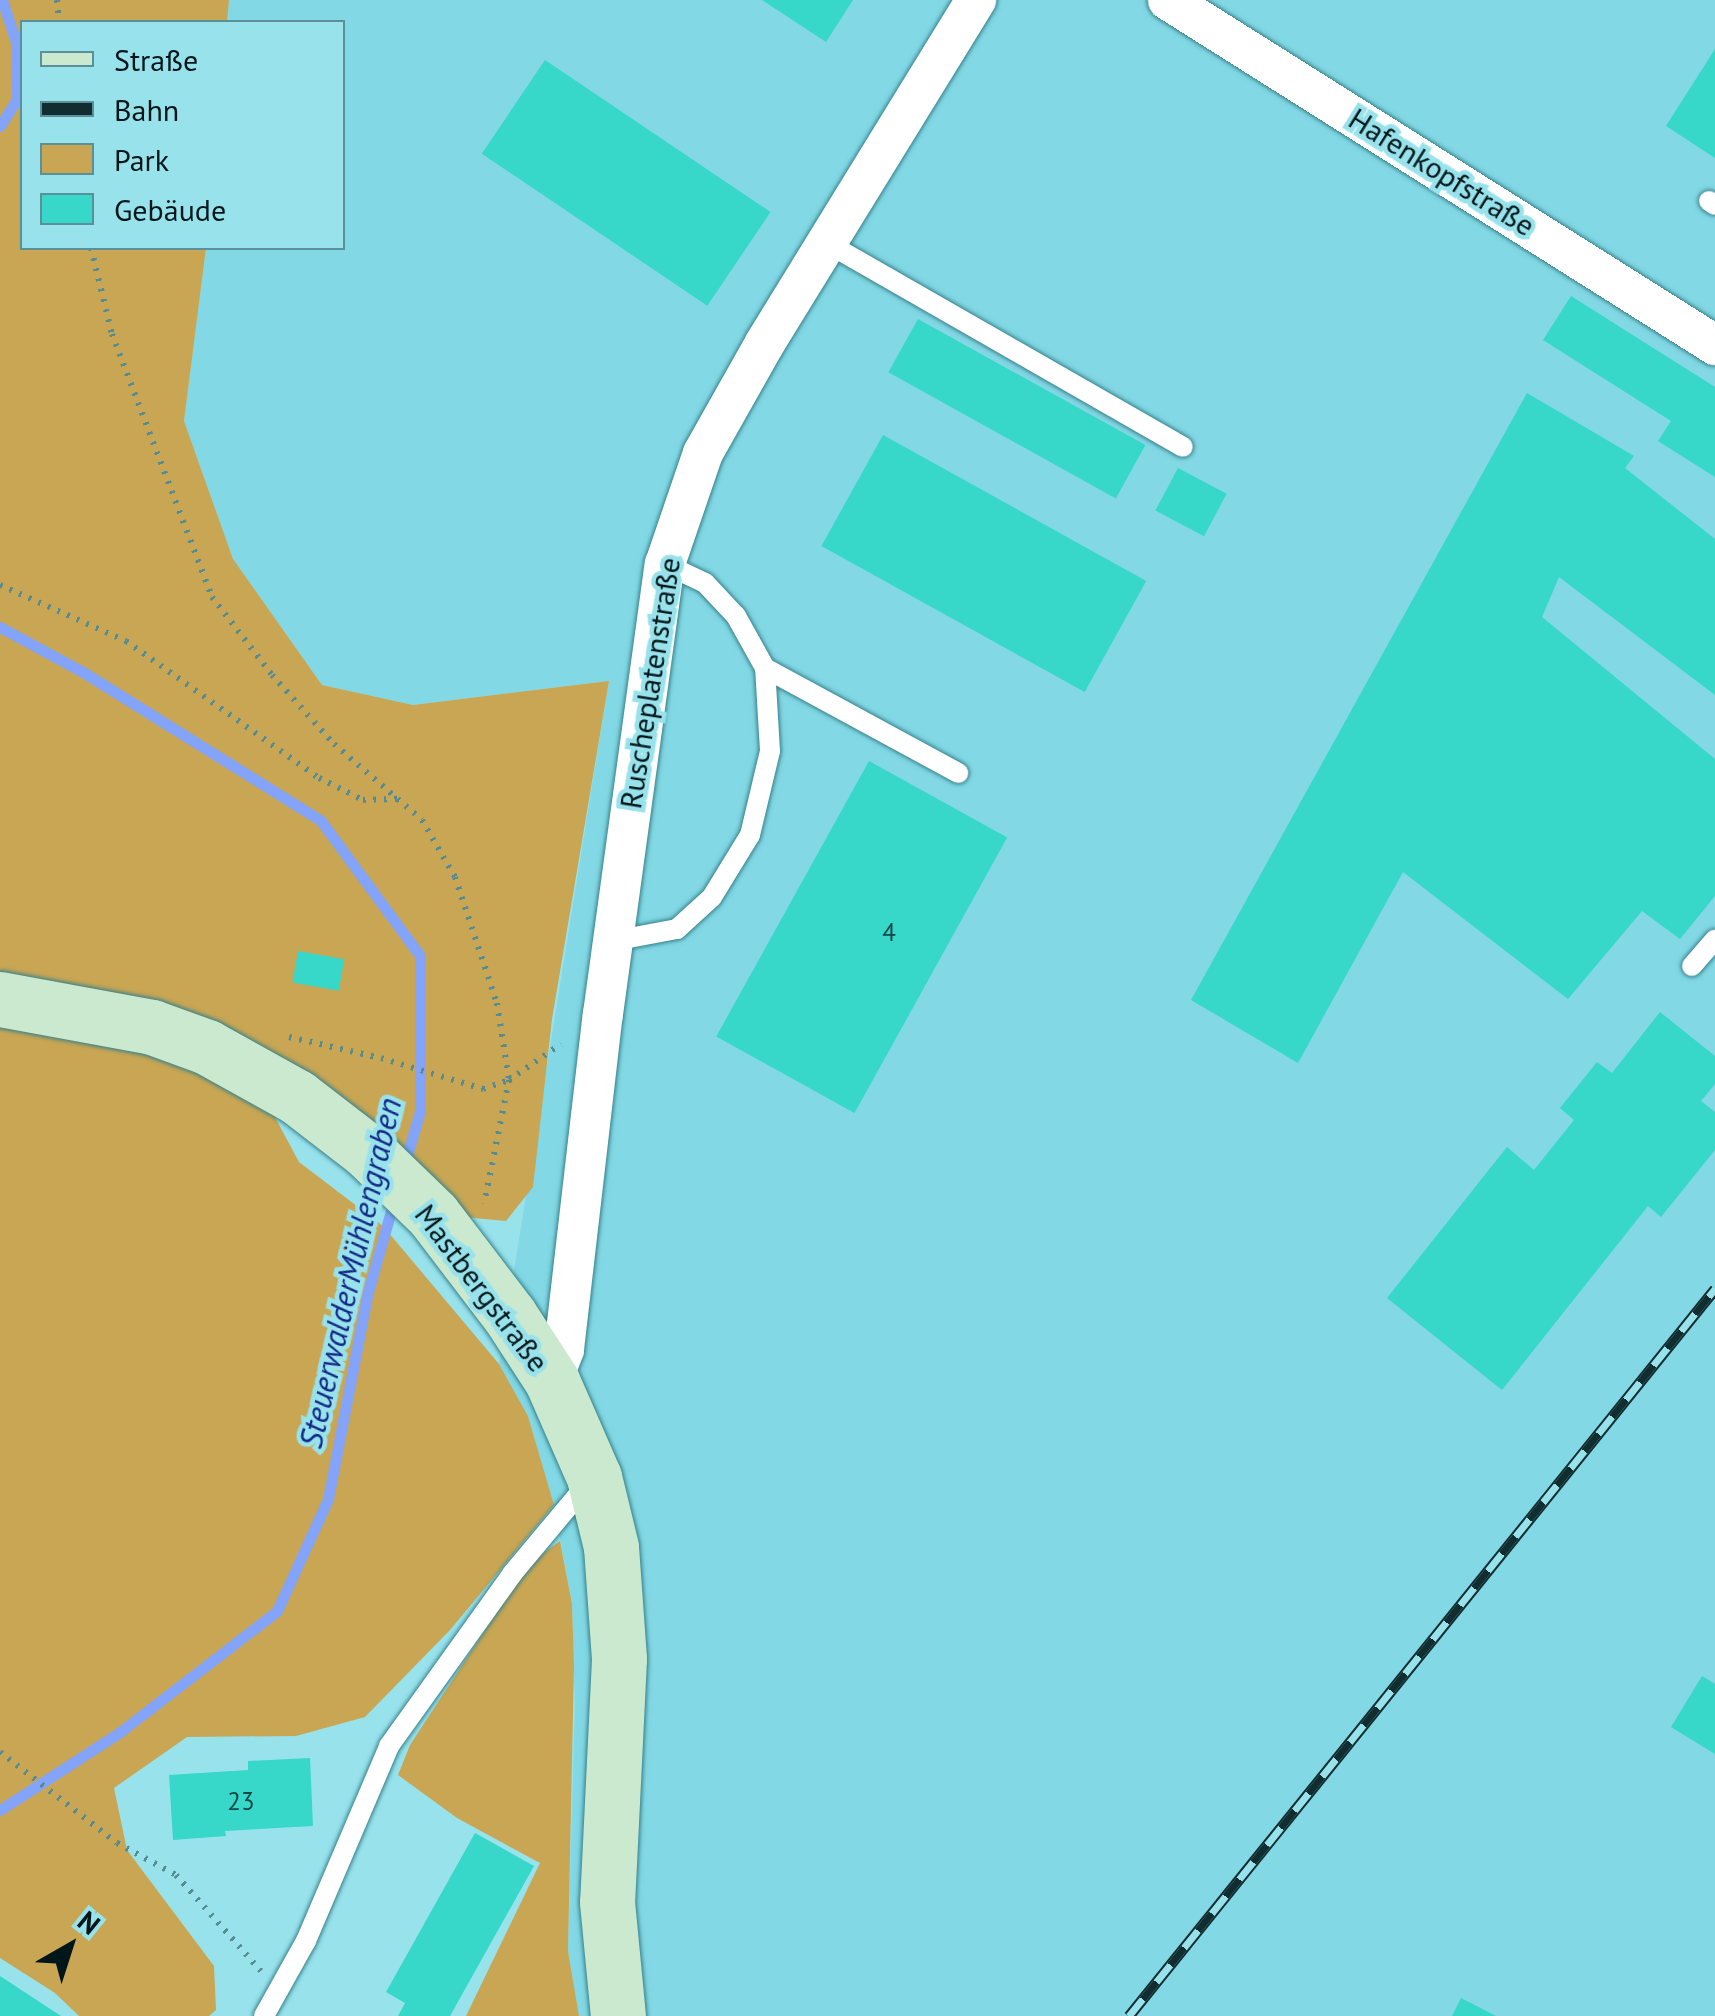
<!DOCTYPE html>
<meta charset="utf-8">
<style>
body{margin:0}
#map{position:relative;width:1715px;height:2016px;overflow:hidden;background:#98e2ec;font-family:"PT Sans",sans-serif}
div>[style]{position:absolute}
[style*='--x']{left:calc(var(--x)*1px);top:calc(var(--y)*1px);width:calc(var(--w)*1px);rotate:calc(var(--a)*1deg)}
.built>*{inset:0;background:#82d8e4}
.green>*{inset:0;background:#c9a653}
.stream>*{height:11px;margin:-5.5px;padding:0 5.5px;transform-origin:5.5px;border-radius:5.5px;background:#83a4f8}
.building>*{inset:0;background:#37d7ca;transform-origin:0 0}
.path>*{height:6px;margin-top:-3px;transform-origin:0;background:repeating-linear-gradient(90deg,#578b92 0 2.5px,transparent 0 10.5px)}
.roads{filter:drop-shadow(0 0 2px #36818b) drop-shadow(0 0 2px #36818b)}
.lane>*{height:20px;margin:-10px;padding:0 10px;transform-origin:10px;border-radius:10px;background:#fff}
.street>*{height:40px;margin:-20px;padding:0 20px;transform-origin:20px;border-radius:20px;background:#fff}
.secondary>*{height:55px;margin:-27.5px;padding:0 27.5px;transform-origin:27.5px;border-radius:27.5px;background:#cae9cf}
.rail>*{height:11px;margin-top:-5.5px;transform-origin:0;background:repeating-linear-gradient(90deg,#98e2ec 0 22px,#122d30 0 44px);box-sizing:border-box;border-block:2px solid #122d30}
span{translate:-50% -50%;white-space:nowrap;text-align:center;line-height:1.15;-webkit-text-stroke:9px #98e2ec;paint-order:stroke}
.number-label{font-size:25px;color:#0e4645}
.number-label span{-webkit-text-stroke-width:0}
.street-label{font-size:30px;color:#011619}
.water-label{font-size:32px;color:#132886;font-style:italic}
.legend{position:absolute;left:20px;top:20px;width:325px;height:230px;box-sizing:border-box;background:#98e2ec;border:2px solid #5c9098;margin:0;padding:12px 18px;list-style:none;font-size:30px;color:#011619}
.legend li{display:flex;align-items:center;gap:20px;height:50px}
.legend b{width:50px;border:2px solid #5c9098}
.north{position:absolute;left:20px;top:1896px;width:100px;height:100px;-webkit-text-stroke:8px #98e2ec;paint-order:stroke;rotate:39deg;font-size:28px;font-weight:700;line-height:40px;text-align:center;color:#011619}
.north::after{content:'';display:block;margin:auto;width:35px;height:45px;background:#011619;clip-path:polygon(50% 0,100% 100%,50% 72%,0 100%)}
</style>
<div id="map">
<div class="built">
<div style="clip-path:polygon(229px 0,1715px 0,1715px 2016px,579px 2016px,568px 1951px,575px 1704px,572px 1604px,554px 1505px,528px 1416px,499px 1364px,609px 681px,413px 705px,322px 685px,233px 559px,184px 421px,206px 248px,342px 248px,342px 22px,227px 22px)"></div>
</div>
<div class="green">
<div style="clip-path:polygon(0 0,229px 0,227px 22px,22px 22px,22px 248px,206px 248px,184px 421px,233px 559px,322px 685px,413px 705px,609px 681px,552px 1019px,533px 1187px,506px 1221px,453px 1216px,241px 1054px,299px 1162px,383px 1226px,499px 1364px,528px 1416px,554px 1505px,450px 1630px,365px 1717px,296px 1736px,187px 1737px,114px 1788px,127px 1850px,214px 1966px,216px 2010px,209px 2016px,79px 2016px,55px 1993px,0 1958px)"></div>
<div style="clip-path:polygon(560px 1541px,572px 1604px,574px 1666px,568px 1951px,579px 2016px,466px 2016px,540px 1863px,457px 1818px,398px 1775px,410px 1745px,501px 1606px,534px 1560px)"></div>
</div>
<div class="stream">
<div style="--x:0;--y:126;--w:32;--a:-58"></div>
<div style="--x:17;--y:99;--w:57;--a:-91"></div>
<div style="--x:16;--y:42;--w:44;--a:-108.4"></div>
<div style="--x:0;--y:627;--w:94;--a:28.5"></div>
<div style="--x:83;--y:672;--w:281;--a:32"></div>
<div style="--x:321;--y:821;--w:167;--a:53.7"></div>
<div style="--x:420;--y:956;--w:155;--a:90"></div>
<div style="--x:420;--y:1111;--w:54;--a:106.1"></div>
<div style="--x:0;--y:1810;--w:143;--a:-33"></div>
<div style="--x:120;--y:1732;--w:198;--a:-37.6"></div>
<div style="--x:277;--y:1611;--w:123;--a:-65.5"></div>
<div style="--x:328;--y:1499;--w:211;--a:-79.1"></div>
<div style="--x:368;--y:1292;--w:96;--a:-74.2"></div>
</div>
<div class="building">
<div style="clip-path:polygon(762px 0,853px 0,826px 42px)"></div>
<div style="clip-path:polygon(1715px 49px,1715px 158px,1666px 126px)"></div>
<div style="left:545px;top:60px;width:272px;height:113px;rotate:34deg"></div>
<div style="clip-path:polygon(1571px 296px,1715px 387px,1715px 477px,1658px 441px,1671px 421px,1543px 340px)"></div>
<div style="left:918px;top:319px;width:260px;height:61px;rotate:29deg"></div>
<div style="clip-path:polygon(1527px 393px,1634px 456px,1625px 468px,1715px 539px,1715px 695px,1559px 577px,1542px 617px,1715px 759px,1715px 896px,1680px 939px,1642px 911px,1568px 999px,1403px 872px,1298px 1063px,1191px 1000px)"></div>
<div style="left:883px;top:435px;width:301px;height:127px;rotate:29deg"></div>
<div style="left:1178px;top:468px;width:55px;height:48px;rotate:28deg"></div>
<div style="left:869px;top:761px;width:158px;height:315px;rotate:29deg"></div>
<div style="left:298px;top:951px;width:47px;height:32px;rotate:10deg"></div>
<div style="clip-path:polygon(1660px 1012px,1715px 1056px,1715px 1084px,1701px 1101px,1715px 1112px,1715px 1150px,1661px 1217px,1648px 1206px,1502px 1390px,1387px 1298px,1507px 1147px,1534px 1170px,1574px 1120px,1560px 1108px,1597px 1062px,1612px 1073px)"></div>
<div style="clip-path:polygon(1702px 1676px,1715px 1684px,1715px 1754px,1671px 1727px)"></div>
<div style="clip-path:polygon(310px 1758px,313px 1826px,225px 1831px,226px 1836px,173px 1840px,169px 1775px,248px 1770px,248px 1761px)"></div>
<div style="clip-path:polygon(475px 1833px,534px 1866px,450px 2016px,398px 2016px,405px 2003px,386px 1992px)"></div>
<div style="clip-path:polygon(0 1976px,61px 2016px,0 2016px)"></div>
<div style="clip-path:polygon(1461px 1998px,1496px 2016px,1452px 2016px)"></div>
</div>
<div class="path">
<div style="--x:57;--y:0;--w:22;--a:85"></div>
<div style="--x:91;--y:248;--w:89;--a:76.3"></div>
<div style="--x:112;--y:334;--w:281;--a:69.2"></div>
<div style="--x:212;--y:597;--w:98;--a:52.4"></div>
<div style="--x:272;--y:675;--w:93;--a:48.1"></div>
<div style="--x:334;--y:744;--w:116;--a:40.8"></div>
<div style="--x:422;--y:820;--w:66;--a:59.9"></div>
<div style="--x:455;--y:877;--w:133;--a:71.6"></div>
<div style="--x:497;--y:1003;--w:78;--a:81.1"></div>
<div style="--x:509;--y:1080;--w:126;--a:101.4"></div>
<div style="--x:0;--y:585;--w:138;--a:24"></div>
<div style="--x:126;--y:641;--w:237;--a:35.4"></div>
<div style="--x:319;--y:778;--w:49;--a:26.6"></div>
<div style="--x:363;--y:800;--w:36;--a:-2"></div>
<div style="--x:289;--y:1037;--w:94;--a:12.9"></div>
<div style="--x:381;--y:1058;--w:107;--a:16.9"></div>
<div style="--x:483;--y:1089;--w:28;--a:-19"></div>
<div style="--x:509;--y:1080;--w:63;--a:-34.7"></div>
<div style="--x:0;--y:1752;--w:148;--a:37.9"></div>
<div style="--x:117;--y:1843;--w:67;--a:28.5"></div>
<div style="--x:176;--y:1875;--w:128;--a:48.5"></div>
</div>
<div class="roads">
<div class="lane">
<div style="--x:1709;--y:201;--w:7;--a:34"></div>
<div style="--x:827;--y:243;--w:410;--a:29.8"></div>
<div style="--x:765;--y:668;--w:220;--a:28.5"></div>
<div style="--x:613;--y:941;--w:65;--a:-10.6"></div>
<div style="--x:677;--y:929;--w:47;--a:-42.4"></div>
<div style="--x:712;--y:897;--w:73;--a:-58.5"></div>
<div style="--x:750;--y:835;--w:86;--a:-76.6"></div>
<div style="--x:770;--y:751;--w:83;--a:-93.4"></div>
<div style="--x:765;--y:668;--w:60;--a:-119.1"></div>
<div style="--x:736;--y:616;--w:45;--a:-133.2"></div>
<div style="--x:705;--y:583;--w:44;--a:-154.6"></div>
<div style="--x:1692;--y:966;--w:35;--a:-49"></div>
<div style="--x:264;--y:2016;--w:86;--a:-60.8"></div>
<div style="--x:306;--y:1941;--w:212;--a:-66.9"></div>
<div style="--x:389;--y:1746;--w:211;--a:-54.4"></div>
<div style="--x:512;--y:1574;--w:120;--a:-50.1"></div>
</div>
<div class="street">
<div style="--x:1168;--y:0;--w:647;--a:32.24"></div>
<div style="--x:552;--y:1381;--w:34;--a:-69"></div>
<div style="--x:564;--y:1349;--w:337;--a:-83.4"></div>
<div style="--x:603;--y:1014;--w:454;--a:-82.2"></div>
<div style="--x:665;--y:564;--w:117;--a:-71.1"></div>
<div style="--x:703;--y:453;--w:126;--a:-60.6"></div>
<div style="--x:765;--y:343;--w:403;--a:-58.4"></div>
</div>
<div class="secondary">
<div style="--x:0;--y:999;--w:155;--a:10.4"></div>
<div style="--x:152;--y:1027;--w:59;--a:20"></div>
<div style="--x:207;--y:1047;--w:103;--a:29.1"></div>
<div style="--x:297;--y:1097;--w:88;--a:37.6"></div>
<div style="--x:367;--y:1151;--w:92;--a:44.1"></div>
<div style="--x:433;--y:1215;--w:127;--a:52.7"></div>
<div style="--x:510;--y:1316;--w:77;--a:57.1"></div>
<div style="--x:552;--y:1381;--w:105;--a:66.4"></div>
<div style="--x:594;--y:1477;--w:72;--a:76.3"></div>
<div style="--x:611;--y:1547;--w:112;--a:85.9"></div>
<div style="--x:619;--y:1659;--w:243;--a:92.8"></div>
<div style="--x:607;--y:1902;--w:115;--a:84.5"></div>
</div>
</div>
<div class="rail">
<div style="--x:1129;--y:2016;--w:934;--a:-51.13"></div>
</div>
<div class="number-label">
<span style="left:889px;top:932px">4</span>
<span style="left:241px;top:1801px">23</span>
</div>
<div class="street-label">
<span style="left:1442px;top:172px;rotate:32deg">Hafenkopfstraße</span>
<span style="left:650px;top:683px;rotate:-81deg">Ruscheplatenstraße</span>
<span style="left:482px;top:1288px;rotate:53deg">Mastbergstraße</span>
</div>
<div class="water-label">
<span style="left:350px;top:1273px;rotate:-77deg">SteuerwalderMühlengraben</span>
</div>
<ul class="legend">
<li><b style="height:12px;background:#cae9cf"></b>Straße</li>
<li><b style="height:12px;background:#122d30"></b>Bahn</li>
<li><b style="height:28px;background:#c9a653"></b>Park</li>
<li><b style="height:28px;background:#37d7ca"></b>Gebäude</li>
</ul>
<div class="north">N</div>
</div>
